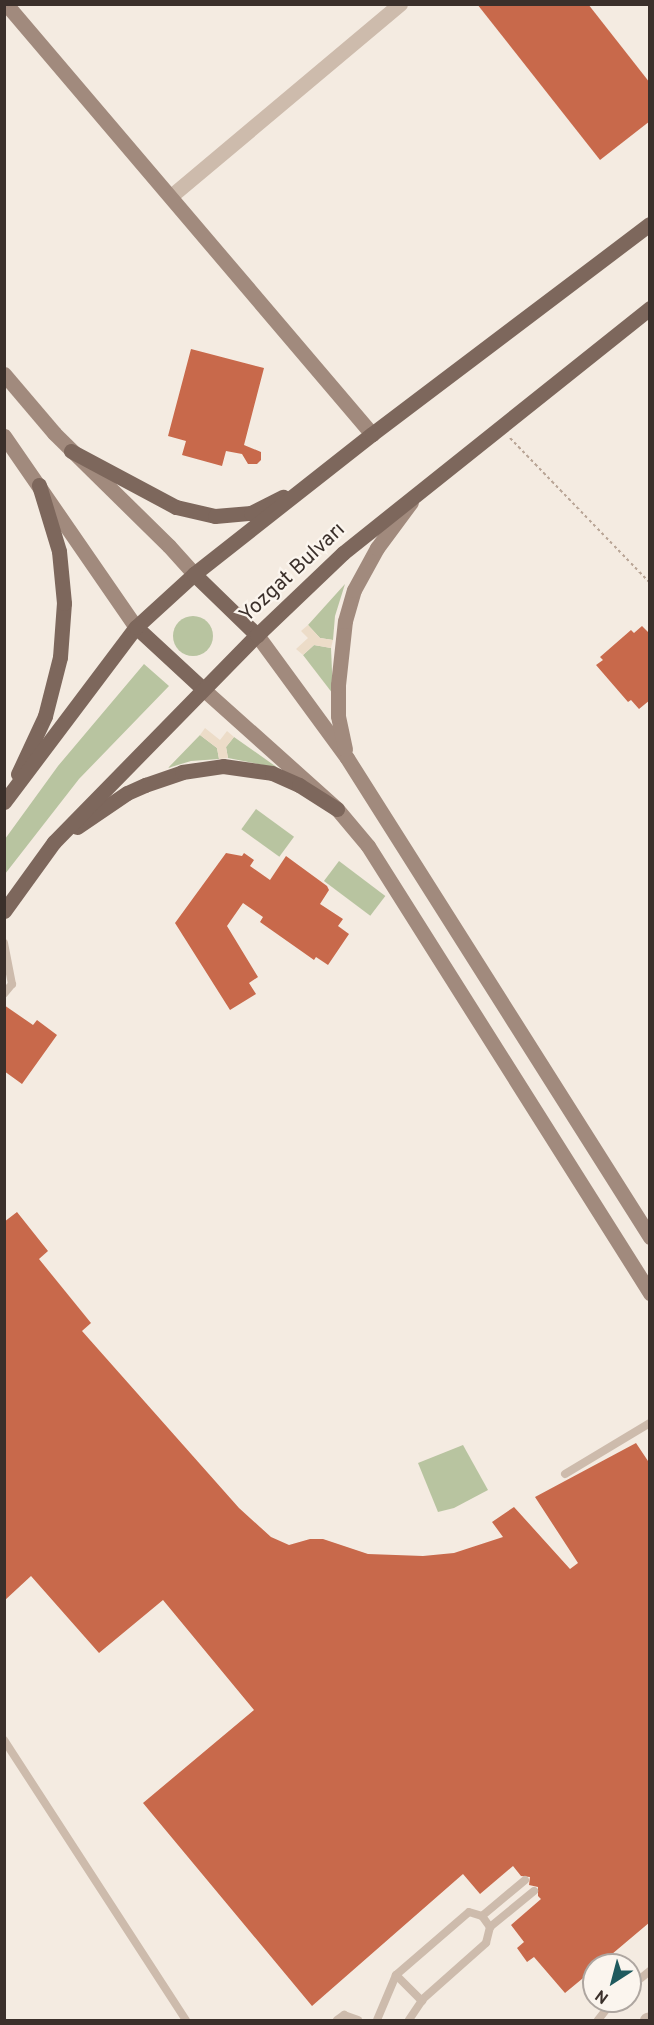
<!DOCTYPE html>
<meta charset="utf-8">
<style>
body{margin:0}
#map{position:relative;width:654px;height:2025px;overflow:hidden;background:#f4ebe1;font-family:Overpass,sans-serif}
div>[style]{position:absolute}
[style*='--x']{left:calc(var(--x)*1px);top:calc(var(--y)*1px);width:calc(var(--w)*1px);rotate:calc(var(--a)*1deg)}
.green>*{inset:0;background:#b8c4a0;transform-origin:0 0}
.round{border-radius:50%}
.plaza>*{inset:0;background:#ecdcc8}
.building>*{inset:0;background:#c8694b}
.path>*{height:2px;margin-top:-1px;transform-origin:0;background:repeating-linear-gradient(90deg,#b9a596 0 3px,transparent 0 6px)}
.lane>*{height:8px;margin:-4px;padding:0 4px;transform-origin:4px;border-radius:4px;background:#cdbbac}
.street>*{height:15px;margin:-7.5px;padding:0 7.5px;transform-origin:7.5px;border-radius:7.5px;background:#cdbbac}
.secondary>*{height:15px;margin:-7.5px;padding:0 7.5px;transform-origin:7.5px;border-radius:7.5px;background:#a18a7d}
.primary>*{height:15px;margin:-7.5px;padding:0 7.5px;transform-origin:7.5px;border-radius:7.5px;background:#7d675c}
span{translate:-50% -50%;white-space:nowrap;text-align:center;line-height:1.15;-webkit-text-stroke:4.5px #fbf5ee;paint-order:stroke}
.street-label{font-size:21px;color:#3b302b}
.frame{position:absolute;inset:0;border:6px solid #3b302b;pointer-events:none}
.north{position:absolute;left:582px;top:1953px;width:60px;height:60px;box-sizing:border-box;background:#fbf5ee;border:2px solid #aea6a0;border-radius:50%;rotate:216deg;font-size:16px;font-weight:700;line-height:24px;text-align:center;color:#3b302b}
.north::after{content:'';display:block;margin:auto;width:21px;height:27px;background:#1f5a5e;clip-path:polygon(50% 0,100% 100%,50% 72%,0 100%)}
</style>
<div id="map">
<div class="green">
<div style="clip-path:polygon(345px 584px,335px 616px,333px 640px,320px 638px,308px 625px)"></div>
<div class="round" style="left:173px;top:616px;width:40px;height:40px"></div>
<div style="clip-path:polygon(314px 645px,331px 648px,333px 694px,303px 655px)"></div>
<div style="clip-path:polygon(144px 664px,169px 686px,79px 779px,5px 874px,5px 839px,58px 766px)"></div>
<div style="clip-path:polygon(200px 735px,217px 748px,219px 759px,191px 761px,168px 768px)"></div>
<div style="clip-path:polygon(234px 737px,278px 768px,228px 758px,226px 747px)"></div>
<div style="left:256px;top:809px;width:47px;height:25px;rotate:36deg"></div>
<div style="left:339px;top:861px;width:58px;height:25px;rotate:37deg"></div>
<div style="clip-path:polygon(463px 1445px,488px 1490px,454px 1508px,438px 1512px,418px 1463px)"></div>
</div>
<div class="plaza">
<div style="clip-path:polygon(308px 625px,320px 638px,333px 640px,331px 648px,314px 645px,303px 655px,296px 649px,308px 638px,301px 631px)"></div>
<div style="clip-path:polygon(205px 728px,220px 740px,227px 731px,234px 737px,226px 747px,228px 758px,219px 759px,217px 748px,200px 735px)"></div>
</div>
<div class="building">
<div style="clip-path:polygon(477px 4px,588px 4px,650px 83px,650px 121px,600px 160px)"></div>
<div style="clip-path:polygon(191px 349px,264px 368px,244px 445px,261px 452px,261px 460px,257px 464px,248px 464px,242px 454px,226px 451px,222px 466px,182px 455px,186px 441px,168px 436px)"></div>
<div style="clip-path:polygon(642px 626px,650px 634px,650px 700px,639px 709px,631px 700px,628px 702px,596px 665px,603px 660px,600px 657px,631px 630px,634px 633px)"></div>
<div style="clip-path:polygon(226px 853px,242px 856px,244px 853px,254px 860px,250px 866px,270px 880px,286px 856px,327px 886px,329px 890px,320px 904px,343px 919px,338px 926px,349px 934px,328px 965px,316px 957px,314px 960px,260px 922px,263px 917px,243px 903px,227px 926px,258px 977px,249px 983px,256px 994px,230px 1010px,175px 923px)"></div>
<div style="clip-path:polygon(4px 1005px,33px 1025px,37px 1020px,57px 1035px,22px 1084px,4px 1071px)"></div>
<div style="clip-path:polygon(17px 1212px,48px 1251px,39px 1259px,91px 1323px,82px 1331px,239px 1508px,271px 1537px,289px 1545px,310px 1539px,323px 1539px,368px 1554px,423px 1556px,454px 1553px,503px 1537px,492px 1522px,514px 1507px,570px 1569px,578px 1563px,535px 1497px,636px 1443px,650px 1464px,650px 1922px,599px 1965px,594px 1965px,594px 1969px,565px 1993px,534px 1957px,527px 1962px,517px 1948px,524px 1942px,511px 1925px,541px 1899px,538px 1896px,538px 1887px,529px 1885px,530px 1877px,521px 1876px,513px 1866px,480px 1894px,463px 1874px,312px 2006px,143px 1803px,254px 1710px,163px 1600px,99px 1653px,31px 1576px,4px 1601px,4px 1222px)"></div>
</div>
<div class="path">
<div style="--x:510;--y:438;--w:202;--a:46"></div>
</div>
<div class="lane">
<div style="--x:4;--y:943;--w:42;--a:79"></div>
<div style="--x:12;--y:984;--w:13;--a:129"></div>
<div style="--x:565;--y:1474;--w:99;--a:-31"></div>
<div style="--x:4;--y:1740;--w:334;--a:57"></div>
<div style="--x:482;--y:1916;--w:56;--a:-39.9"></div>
<div style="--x:490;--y:1927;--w:57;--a:-39.3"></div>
<div style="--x:396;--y:1975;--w:37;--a:45"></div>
<div style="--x:630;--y:1987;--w:26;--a:-39"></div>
<div style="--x:337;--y:2020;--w:9;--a:-36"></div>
<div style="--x:344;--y:2015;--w:15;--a:20"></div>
<div style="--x:377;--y:2020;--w:49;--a:-67.1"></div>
<div style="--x:396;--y:1975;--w:96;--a:-40.8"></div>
<div style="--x:469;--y:1912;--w:14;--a:17"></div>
<div style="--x:482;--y:1916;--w:14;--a:54"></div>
<div style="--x:490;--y:1927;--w:16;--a:104"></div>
<div style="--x:486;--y:1943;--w:84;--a:138.4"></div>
<div style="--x:423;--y:1999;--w:25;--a:124"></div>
<div style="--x:598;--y:2020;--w:24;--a:-52"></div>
</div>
<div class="street">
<div style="--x:171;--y:196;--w:299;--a:-40"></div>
<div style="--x:647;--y:2020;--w:3;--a:-18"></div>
</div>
<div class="secondary">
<div style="--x:6;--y:4;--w:565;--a:49.6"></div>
<div style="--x:4;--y:374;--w:77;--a:49.7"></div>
<div style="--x:54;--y:433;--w:161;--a:44.5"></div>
<div style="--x:169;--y:546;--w:38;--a:48"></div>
<div style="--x:4;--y:436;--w:232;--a:55.4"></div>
<div style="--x:257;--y:635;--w:152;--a:53.8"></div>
<div style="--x:347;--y:758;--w:567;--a:57.68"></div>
<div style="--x:203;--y:689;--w:180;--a:41.8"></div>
<div style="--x:337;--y:809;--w:48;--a:50"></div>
<div style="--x:368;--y:846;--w:529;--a:57.75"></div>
<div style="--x:345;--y:749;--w:34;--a:-102"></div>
<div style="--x:338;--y:716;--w:31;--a:-90"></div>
<div style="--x:338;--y:685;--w:64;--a:-83.8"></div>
<div style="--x:345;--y:621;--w:32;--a:-74"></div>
<div style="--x:354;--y:590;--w:48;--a:-61.3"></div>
<div style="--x:377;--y:548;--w:57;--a:-53.5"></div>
</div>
<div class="primary">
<div style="--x:71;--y:451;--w:119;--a:28.1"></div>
<div style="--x:176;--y:507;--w:40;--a:13"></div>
<div style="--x:215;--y:516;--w:36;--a:-5"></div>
<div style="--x:251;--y:513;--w:36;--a:-27"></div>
<div style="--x:194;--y:574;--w:88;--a:44.1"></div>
<div style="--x:136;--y:627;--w:91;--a:42.8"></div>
<div style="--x:18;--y:774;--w:64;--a:-65"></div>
<div style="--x:45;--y:716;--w:61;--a:-75.7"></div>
<div style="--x:60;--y:657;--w:54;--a:-85.8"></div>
<div style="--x:64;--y:603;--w:52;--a:-95.5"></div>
<div style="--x:59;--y:551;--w:69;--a:-106.9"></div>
<div style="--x:4;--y:802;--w:219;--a:-53"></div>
<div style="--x:136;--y:627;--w:79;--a:-42.4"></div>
<div style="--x:194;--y:574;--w:226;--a:-38.2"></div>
<div style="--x:372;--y:434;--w:348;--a:-37.1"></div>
<div style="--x:77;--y:827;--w:60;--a:-34.2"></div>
<div style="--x:127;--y:793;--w:20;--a:-24"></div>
<div style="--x:145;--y:785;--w:39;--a:-19"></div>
<div style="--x:182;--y:772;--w:41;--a:-8.3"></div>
<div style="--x:223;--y:766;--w:49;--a:8.1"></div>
<div style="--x:272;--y:773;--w:30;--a:24"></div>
<div style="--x:299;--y:785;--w:45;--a:32.3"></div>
<div style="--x:4;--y:911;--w:85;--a:-54.1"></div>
<div style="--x:54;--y:842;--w:290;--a:-45.6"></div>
<div style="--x:257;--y:635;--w:119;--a:-43.6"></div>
<div style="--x:343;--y:553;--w:393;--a:-38.6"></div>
</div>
<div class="street-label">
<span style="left:293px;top:573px;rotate:-43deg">Yozgat Bulvarı</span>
</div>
<div class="frame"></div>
<div class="north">N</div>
</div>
